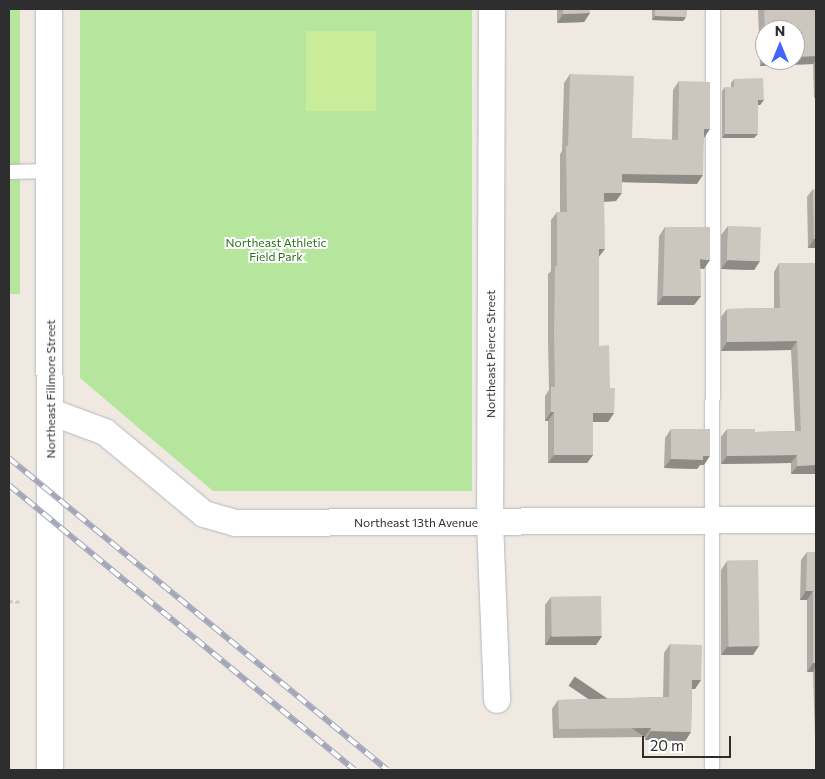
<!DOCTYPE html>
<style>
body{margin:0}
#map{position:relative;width:825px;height:779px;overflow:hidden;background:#efe9e1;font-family:Commissioner,sans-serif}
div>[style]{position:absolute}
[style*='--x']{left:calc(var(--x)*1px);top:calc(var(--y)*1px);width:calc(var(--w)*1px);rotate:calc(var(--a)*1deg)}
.green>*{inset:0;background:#b6e59e;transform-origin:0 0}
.pitch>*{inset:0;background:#c9ec9a;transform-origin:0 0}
.path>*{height:3px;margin-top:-1.5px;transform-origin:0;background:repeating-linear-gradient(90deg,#c9c9c9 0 4px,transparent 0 6.5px)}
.roads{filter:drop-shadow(0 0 1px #b4b7c1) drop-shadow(0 0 1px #b4b7c1)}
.service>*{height:14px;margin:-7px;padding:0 7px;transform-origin:7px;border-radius:7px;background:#fff}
.minor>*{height:26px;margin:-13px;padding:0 13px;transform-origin:13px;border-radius:13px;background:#fff}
.rail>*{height:5.5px;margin-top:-2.75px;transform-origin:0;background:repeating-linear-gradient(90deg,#fff 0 11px,#a3a6b8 0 22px);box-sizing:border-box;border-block:1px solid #a3a6b8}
.wall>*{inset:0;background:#afaba4}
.shaded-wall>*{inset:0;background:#8e8b86;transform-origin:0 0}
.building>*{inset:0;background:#cbc7bf;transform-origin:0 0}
span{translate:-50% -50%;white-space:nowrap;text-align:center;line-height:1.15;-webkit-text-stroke:4px #fff;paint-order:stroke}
.park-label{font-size:12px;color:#2c6e1b}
.street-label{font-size:12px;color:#2e2e2e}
.frame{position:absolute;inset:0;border:10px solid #2e2e2e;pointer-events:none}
.north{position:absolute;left:755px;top:20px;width:50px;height:50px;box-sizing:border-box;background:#fff;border:1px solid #ababab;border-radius:50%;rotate:0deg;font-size:14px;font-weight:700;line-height:20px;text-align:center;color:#2e2e2e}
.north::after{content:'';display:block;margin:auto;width:18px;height:22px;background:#4264fb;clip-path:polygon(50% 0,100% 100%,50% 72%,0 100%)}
.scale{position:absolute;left:642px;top:736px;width:89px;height:22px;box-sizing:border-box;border:2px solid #2e2e2e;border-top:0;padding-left:6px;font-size:15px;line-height:18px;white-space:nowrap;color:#2e2e2e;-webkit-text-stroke:4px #fff;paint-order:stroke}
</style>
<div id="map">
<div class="green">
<div style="left:9px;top:9px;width:11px;height:285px"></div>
<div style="clip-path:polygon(80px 9px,472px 9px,472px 491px,213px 491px,80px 378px)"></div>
</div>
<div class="pitch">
<div style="left:306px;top:31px;width:70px;height:80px"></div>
</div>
<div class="path">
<div style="--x:9;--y:601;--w:13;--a:4"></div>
</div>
<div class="roads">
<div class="service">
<div style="--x:9;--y:172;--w:41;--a:-1.4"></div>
<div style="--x:712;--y:770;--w:761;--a:-89.92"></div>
</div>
<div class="minor">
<div style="--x:49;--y:9;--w:761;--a:89.92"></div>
<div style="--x:492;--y:9;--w:514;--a:90.22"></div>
<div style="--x:490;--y:523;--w:177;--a:87.7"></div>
<div style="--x:51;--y:412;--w:58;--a:20.3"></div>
<div style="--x:105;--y:432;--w:129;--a:39.6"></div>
<div style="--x:204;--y:514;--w:32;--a:16"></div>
<div style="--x:235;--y:523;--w:581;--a:-0.3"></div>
</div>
</div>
<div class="rail">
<div style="--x:9;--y:458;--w:490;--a:39.5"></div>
<div style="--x:9;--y:485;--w:448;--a:39.5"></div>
</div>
<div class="wall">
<div style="clip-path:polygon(557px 9px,590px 9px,590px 13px,584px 22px,557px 23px)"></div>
<div style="clip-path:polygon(652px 9px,687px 9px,686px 17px,683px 21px,652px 20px)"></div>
<div style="clip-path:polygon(evenodd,758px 9px,816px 9px,816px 98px,814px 98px,813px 64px,760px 66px,758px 9px,765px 30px,795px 60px,765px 60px,765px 30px)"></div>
<div style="clip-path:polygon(570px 74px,632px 138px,672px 140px,673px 90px,679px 81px,704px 138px,697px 184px,622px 182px,616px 201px,604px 202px,599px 257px,599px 346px,610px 388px,614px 413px,608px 422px,593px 422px,593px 455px,587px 463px,548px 463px,548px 421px,545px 421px,545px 396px,549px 390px,548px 341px,548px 274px,551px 271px,551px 220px,557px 212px,560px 212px,560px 154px,562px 151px,564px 83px)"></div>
<div style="clip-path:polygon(734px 79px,764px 100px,760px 105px,758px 105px,754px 138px,722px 138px,722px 91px,725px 87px,731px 87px,731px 83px)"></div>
<div style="clip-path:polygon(813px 189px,816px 248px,808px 248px,807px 197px)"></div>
<div style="clip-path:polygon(728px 226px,760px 261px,754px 270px,721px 269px,721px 235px)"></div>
<div style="clip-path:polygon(665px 227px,704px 269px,700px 268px,701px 296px,694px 305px,657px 305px,659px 236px)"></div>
<div style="clip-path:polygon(779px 263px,816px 263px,816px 474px,791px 474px,791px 463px,721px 464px,721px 437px,727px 429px,755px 432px,795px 431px,791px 350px,721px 351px,721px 317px,727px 309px,774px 308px,774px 272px)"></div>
<div style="clip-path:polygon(671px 429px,704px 465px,700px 465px,697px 469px,664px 468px,665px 438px)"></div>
<div style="clip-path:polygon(807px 552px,816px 552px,816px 770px,813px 672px,807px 672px,807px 600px,800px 600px,801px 560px)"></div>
<div style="clip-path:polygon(727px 561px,753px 655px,721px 655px,721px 570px)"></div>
<div style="clip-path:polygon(551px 597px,602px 636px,596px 645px,545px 645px,545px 605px)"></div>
<div style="clip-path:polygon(670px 644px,701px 680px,695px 689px,692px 689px,691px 732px,685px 741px,645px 740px,645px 737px,553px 738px,552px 709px,558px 700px,663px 697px,664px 653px)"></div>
</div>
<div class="shaded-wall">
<div style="clip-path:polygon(590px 13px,584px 22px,557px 23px,563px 14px)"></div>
<div style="clip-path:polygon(655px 16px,686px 17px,683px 21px,652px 20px)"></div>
<div style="clip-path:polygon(816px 56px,816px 60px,813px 64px,760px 66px,765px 59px,765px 60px,795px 60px,795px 57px)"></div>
<div style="clip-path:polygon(758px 100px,764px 100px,760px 105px,755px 105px)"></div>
<div style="clip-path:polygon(704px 129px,710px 129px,704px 138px)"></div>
<div style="clip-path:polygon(725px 134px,758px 134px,754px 138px,722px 138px)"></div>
<div style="clip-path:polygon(622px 174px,703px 175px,697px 184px,616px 182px)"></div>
<div style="clip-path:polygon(604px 193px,622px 193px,616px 201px,597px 202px)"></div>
<div style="clip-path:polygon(814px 239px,816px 239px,816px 248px,808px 248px)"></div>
<div style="clip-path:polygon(599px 249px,605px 249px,598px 258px)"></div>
<div style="clip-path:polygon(700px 259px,710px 260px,704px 269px,694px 268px)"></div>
<div style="clip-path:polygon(728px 260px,760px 261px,754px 270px,721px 269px)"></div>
<div style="clip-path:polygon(663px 296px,701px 296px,694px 305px,657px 305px)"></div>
<div style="clip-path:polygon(797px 341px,791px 350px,721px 351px,727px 342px)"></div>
<div style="clip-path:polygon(551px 412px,554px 412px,548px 421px,545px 421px)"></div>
<div style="clip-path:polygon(593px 413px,614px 413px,608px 422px,587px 422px)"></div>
<div style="clip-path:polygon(554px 455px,593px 455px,587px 463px,548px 463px)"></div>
<div style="clip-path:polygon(797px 455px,791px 463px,721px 464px,727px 456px)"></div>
<div style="clip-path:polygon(703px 456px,710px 456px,704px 465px,700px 465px,697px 469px,664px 468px,671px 459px)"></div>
<div style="clip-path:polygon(816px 465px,816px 474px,791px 474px,797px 466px)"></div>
<div style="clip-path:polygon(806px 591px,813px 591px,807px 600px,800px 600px)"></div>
<div style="clip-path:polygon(551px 636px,602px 636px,596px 645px,545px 645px)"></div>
<div style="clip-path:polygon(759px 646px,753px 655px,721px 655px,727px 647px)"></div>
<div style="clip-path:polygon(813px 663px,816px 663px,816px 667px,813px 672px,807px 672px)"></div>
<div style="clip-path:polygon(692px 680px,701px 680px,695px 689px,686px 689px)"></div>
<div style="left:651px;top:728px;width:11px;height:92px;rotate:124deg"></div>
<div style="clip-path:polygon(651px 731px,691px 732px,685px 741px,645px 740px)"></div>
</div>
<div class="building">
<div style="clip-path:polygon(563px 9px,590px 9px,590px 13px,563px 14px)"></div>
<div style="clip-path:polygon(655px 9px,687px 9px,686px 17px,655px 16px)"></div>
<div style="clip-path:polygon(764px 9px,816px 9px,816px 56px,795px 57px,795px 30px,765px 30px)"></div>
<div style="clip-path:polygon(570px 74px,634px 76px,632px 138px,678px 140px,679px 81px,710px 82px,710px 129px,704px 129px,703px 175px,622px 174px,622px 193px,604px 193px,605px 249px,599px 249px,599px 346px,609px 345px,610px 388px,615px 388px,614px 413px,593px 413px,593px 455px,554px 455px,554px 412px,551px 412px,551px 387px,555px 387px,554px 333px,555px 266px,557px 266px,557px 212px,567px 212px,566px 146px,568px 146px)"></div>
<div style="clip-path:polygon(763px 78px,764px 100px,758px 100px,758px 134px,725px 134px,725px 87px,734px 87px,734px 79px)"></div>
<div style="clip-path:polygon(813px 189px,816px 189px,816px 239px,814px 239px)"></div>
<div style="left:728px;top:226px;width:33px;height:34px;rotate:2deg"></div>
<div style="clip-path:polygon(665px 227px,710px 227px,710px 260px,700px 259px,701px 296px,663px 296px)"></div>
<div style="clip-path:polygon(779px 263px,816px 263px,816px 465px,797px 466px,797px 455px,727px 456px,727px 429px,755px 429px,755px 432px,801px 431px,797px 341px,727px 342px,727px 309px,780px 308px)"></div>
<div style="clip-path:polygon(671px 429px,710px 429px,710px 456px,703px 456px,703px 460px,671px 459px)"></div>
<div style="clip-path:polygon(807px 552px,816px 552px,816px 663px,813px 663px,813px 591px,806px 591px)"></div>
<div style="left:758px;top:560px;width:86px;height:31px;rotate:89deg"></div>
<div style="left:601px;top:596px;width:40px;height:50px;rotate:89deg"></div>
<div style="clip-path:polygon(670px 644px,702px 645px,701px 680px,692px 680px,691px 732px,651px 731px,651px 728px,559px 729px,558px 700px,669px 697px)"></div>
</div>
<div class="park-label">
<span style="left:276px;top:250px">Northeast Athletic<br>Field Park</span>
</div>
<div class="street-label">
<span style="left:491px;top:354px;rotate:-90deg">Northeast Pierce Street</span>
<span style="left:51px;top:389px;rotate:-90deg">Northeast Fillmore Street</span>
<span style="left:416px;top:523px">Northeast 13th Avenue</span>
</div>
<div class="frame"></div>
<div class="north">N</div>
<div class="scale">20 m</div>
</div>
